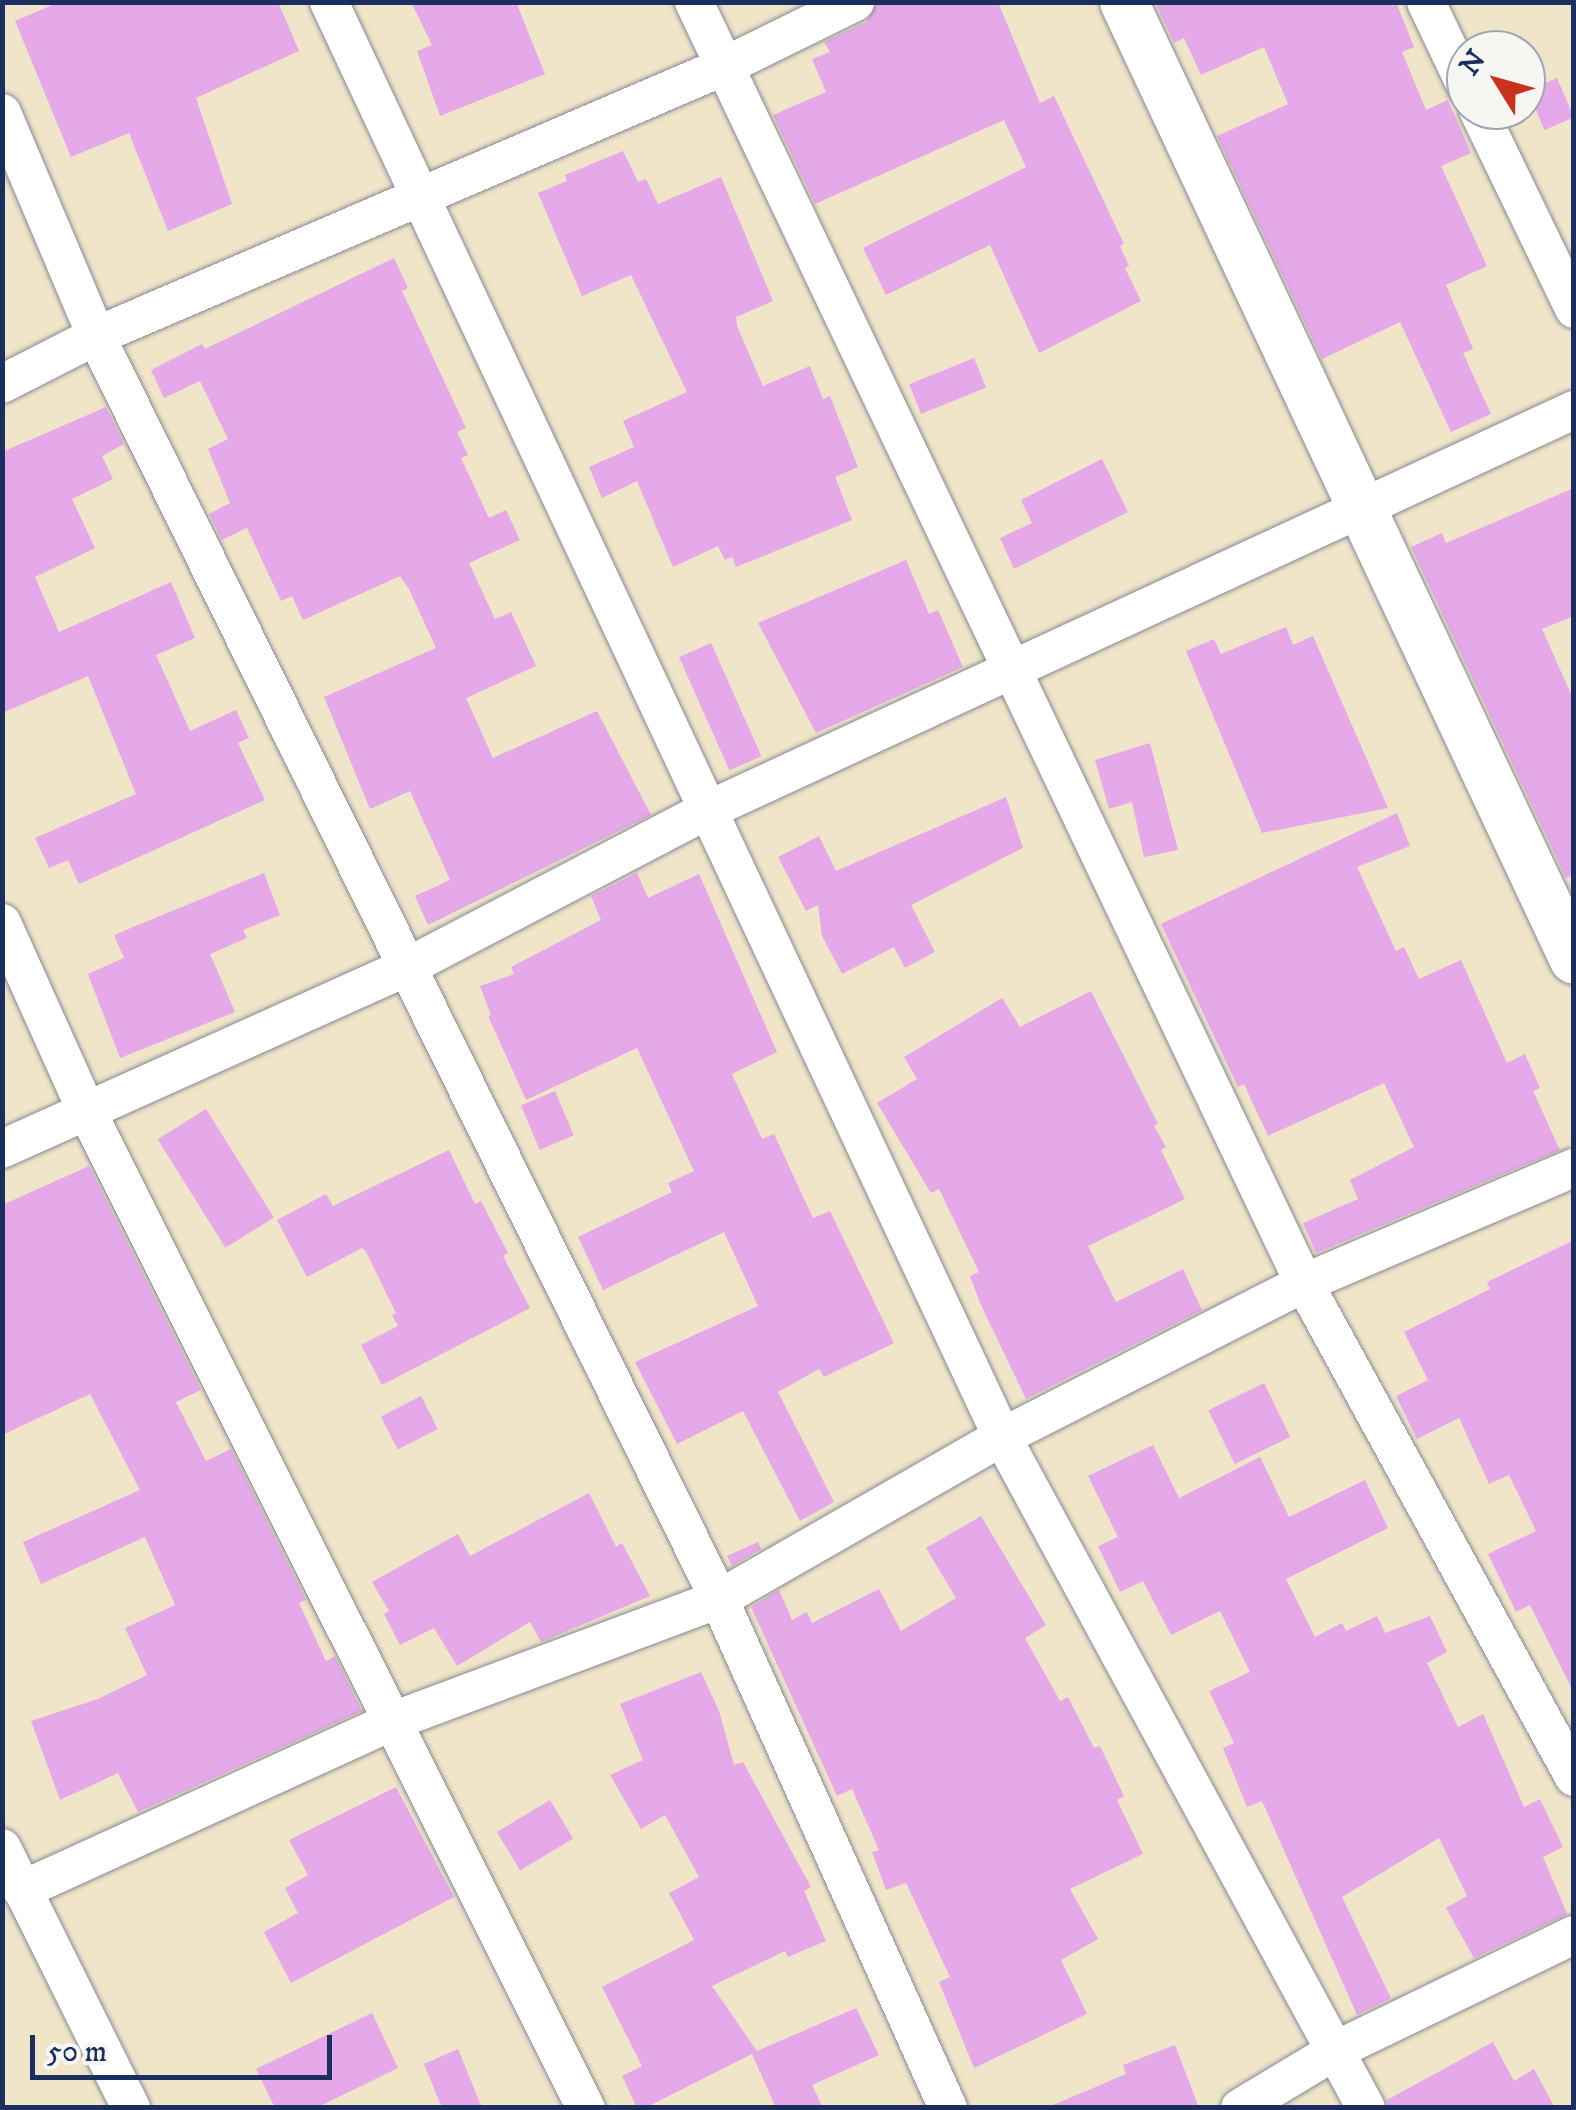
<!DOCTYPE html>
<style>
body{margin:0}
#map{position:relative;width:1576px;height:2110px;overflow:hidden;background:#f0e4c9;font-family:"IM FELL DW Pica",serif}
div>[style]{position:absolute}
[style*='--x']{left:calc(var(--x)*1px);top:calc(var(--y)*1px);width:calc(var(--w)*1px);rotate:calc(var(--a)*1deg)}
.building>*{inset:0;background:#e5a9ea;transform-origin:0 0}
.roads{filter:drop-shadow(0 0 2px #868a94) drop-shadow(0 0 2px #868a94)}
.minor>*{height:38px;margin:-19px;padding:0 19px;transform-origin:19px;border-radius:19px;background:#fff}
.tertiary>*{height:48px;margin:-24px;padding:0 24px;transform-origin:24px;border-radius:24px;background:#fff}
span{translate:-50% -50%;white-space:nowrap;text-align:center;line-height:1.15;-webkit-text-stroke:10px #f6f6f2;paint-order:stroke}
.frame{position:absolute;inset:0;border:5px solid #1b2f5e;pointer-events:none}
.north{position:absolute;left:1446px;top:30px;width:100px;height:100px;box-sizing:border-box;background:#f6f6f2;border:2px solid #9ea6b7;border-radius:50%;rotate:307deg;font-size:28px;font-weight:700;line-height:40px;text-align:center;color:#1b2f5e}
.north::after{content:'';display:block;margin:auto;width:35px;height:45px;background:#c8321e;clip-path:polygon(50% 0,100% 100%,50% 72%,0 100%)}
.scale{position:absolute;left:30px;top:2035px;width:302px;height:45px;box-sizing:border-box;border:5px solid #1b2f5e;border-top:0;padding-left:12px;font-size:30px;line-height:35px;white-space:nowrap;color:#1b2f5e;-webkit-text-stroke:8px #f6f6f2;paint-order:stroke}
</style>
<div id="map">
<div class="building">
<div style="clip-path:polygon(59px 2px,278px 2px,299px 51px,196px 98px,232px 204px,168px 231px,129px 133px,71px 157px,15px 21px)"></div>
<div style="clip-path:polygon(411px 2px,516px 2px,545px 74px,440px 116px,417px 51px,432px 45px)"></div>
<div style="clip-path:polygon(877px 2px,998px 2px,1040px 103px,1054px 96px,1124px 244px,1120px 246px,1129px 266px,1125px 268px,1141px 301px,1039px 353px,990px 245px,886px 295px,863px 248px,1026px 167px,1004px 120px,815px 204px,773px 115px,826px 92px,812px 59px,830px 52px,824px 42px,866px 22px)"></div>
<div style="clip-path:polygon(1155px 2px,1396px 2px,1414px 47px,1402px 52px,1426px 110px,1448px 100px,1471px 153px,1441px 166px,1487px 266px,1446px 285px,1473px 349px,1463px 353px,1491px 414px,1451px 432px,1400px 322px,1322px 359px,1217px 136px,1288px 104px,1264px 47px,1201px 75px,1184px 38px,1174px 43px)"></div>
<div style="left:1557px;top:78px;width:43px;height:32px;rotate:67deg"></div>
<div style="clip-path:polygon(623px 151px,638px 182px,646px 179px,658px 204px,721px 177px,773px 301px,736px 317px,737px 326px,763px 386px,810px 366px,823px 399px,830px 396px,858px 467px,835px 477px,852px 520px,736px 567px,732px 557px,725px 560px,718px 546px,673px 567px,637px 481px,602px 498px,589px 467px,634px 447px,623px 421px,687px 392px,631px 275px,582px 296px,538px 193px,567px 181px,565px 175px)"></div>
<div style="clip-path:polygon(394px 258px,408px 288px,402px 291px,466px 428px,457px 432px,468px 455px,461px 458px,489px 518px,506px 510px,520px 540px,469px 563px,495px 619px,511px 612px,536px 666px,466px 698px,493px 758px,597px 711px,651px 815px,428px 925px,415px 896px,450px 880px,410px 791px,370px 809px,324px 697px,436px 648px,409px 589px,400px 576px,303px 620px,292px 596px,281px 601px,247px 528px,222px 540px,209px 514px,230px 503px,208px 449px,228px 439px,200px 381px,164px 398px,151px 370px,202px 344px,205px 349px)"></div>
<div style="left:974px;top:358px;width:32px;height:70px;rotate:68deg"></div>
<div style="clip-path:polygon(106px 407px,124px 444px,102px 456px,113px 479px,72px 499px,95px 548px,35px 577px,59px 632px,171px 582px,195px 638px,156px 655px,190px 731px,236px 710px,249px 738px,238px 743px,265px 800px,79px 884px,68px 860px,49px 868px,35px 838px,136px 794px,88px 676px,2px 713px,2px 452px)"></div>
<div style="clip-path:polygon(1102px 459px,1128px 512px,1014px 569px,1000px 538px,1032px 523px,1021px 500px)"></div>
<div style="clip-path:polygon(1574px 488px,1574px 616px,1542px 629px,1574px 701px,1574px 875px,1566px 878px,1411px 547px,1442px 533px,1446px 543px)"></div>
<div style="clip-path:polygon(906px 560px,929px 614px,938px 610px,963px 667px,816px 733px,758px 623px)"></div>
<div style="clip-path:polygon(1286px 627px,1293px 645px,1313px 636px,1388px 808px,1262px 833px,1186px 651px,1214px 639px,1221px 654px)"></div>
<div style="left:711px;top:643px;width:124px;height:35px;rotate:66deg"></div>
<div style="clip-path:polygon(1150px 743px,1178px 850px,1144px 857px,1132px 802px,1109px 809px,1095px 760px)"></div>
<div style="clip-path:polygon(1006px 797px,1023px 848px,911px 905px,935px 952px,905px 968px,894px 947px,842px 974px,822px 936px,818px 905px,806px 911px,778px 857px,819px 836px,836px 871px)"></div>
<div style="clip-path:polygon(1397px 813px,1410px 846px,1357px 867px,1396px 951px,1404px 947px,1419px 979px,1461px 960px,1507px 1063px,1525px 1054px,1540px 1088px,1533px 1091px,1560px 1150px,1316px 1253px,1303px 1223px,1358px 1199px,1350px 1180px,1414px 1147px,1384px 1083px,1268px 1136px,1244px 1084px,1238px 1087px,1161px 924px)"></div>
<div style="clip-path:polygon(264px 873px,280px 915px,243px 930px,247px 938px,210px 954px,235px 1012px,120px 1058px,88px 974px,124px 958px,114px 935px)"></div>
<div style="clip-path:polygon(637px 873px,648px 898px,699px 874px,777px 1052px,732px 1074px,762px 1139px,774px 1134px,813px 1218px,830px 1211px,894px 1343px,824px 1377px,819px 1369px,778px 1392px,834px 1502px,800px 1521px,743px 1411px,677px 1444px,635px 1362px,758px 1306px,724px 1232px,603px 1290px,578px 1237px,672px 1192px,668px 1183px,694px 1171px,637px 1048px,526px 1100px,488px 1016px,491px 1015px,480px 986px,514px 974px,511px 967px,601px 920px,591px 896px)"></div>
<div style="clip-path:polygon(1091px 991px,1158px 1124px,1154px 1126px,1166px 1147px,1161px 1150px,1185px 1199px,1088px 1246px,1116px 1302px,1183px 1269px,1202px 1310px,1026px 1399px,980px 1303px,970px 1276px,979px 1272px,939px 1189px,931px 1193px,877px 1103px,917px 1079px,904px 1057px,1002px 998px,1020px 1027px)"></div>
<div style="left:555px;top:1091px;width:48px;height:37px;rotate:67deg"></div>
<div style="left:206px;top:1109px;width:128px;height:57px;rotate:58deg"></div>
<div style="clip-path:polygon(449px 1150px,475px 1204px,481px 1201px,508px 1253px,503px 1256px,530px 1308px,382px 1385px,361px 1345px,398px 1326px,392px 1315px,396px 1313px,366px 1252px,362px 1248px,307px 1277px,277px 1220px,326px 1194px,333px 1206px)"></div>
<div style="clip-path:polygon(89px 1166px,201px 1390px,176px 1402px,206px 1461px,231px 1449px,306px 1600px,299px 1603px,326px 1661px,335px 1656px,362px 1711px,138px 1812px,118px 1773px,60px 1800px,31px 1721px,98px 1699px,147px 1675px,125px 1628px,175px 1605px,145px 1537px,41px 1584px,23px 1542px,140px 1490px,90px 1394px,2px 1435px,2px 1205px)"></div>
<div style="clip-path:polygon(1574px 1240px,1574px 1693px,1530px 1605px,1516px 1612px,1488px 1554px,1536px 1531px,1509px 1475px,1489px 1484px,1459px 1418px,1417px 1439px,1396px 1396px,1428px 1380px,1404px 1332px,1490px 1289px,1487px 1282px)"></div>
<div style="left:1264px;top:1383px;width:60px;height:62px;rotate:64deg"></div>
<div style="left:421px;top:1396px;width:37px;height:45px;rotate:63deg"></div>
<div style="clip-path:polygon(1153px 1445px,1179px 1498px,1260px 1457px,1289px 1517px,1365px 1480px,1388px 1528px,1286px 1579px,1315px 1637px,1342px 1623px,1346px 1631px,1377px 1616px,1385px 1633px,1430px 1616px,1447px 1652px,1427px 1663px,1458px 1727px,1483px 1714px,1524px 1807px,1540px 1799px,1563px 1847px,1543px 1857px,1567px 1914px,1474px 1958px,1446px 1908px,1467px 1896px,1439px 1838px,1342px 1897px,1391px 1998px,1357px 2015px,1262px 1801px,1247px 1807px,1223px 1748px,1234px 1743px,1209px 1691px,1250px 1672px,1220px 1611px,1171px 1635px,1143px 1581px,1120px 1592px,1098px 1546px,1118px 1537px,1088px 1476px)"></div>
<div style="clip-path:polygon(589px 1493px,616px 1547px,622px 1543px,650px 1596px,541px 1642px,530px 1622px,457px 1666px,434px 1628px,400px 1645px,384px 1614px,389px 1611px,372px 1582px,458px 1534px,470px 1556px)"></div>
<div style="clip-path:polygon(981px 1516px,1046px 1625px,1025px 1638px,1060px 1701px,1068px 1697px,1094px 1748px,1100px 1746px,1124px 1796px,1117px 1800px,1143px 1854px,1070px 1889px,1098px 1939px,1061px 1960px,1087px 2014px,974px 2068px,939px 1982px,950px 1977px,906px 1883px,886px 1890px,872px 1852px,879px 1850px,852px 1789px,837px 1796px,751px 1607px,779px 1590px,792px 1620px,807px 1612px,812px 1623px,879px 1589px,901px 1631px,956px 1598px,926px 1548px)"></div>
<div style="clip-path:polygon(758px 1542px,761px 1549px,732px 1566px,727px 1556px)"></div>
<div style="clip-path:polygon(701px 1672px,719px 1711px,734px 1765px,743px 1762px,811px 1887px,804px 1891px,826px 1941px,788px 1957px,785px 1951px,712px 1986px,757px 2051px,856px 2008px,879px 2055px,812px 2085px,823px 2108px,776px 2108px,752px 2054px,645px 2108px,637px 2108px,622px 2076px,642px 2066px,602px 1987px,694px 1940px,669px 1893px,699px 1877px,665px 1815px,641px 1829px,610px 1775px,643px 1760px,620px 1704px)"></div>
<div style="clip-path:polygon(396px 1787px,454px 1897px,291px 1983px,264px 1932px,298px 1913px,285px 1888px,308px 1875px,289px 1840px)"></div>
<div style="left:550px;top:1800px;width:45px;height:62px;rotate:59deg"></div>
<div style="clip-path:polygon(372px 2013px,398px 2068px,316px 2108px,275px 2108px,256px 2069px)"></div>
<div style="clip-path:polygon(1493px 2042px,1514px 2081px,1534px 2069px,1555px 2108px,1388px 2108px,1387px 2100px)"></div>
<div style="clip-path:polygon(1175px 2045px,1199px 2108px,1046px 2108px,1126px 2074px,1123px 2065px)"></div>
<div style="clip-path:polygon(458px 2049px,482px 2108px,442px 2108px,424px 2064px)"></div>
</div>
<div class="roads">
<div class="minor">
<div style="--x:329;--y:2;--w:1585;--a:64.87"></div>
<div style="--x:1002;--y:1437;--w:763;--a:61.52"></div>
<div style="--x:694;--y:2;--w:1419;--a:64.54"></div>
<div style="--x:1304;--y:1283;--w:563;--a:61.34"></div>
<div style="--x:1426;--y:2;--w:93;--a:64.5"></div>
<div style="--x:1478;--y:110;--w:221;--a:64.2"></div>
<div style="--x:2;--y:113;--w:242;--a:67.1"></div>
<div style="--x:96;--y:336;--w:1408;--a:63.74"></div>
<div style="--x:719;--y:1599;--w:558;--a:65.78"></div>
<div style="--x:2;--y:384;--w:106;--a:-27.1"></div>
<div style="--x:96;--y:336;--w:685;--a:-23.23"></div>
<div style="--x:725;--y:66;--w:145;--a:-26.2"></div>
<div style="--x:2;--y:923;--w:207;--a:65.8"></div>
<div style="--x:87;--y:1112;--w:1114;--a:63.39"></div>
<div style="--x:2;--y:1149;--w:444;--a:-24.2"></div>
<div style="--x:407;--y:967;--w:337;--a:-27.6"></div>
<div style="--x:706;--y:811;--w:956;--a:-24.8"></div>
<div style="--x:2;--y:1848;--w:290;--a:63.6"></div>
<div style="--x:22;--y:1890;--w:408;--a:-24.5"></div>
<div style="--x:393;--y:1721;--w:348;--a:-20.5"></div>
<div style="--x:719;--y:1599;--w:326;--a:-29.8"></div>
<div style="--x:1002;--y:1437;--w:339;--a:-27"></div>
<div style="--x:1304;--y:1283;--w:293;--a:-23.1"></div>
<div style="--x:1240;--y:2108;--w:114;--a:-31"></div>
<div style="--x:1338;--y:2049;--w:262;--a:-25.8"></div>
</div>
<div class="tertiary">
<div style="--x:1124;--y:2;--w:1058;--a:64.84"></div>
</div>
</div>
<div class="frame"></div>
<div class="north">N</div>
<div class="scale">50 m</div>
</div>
